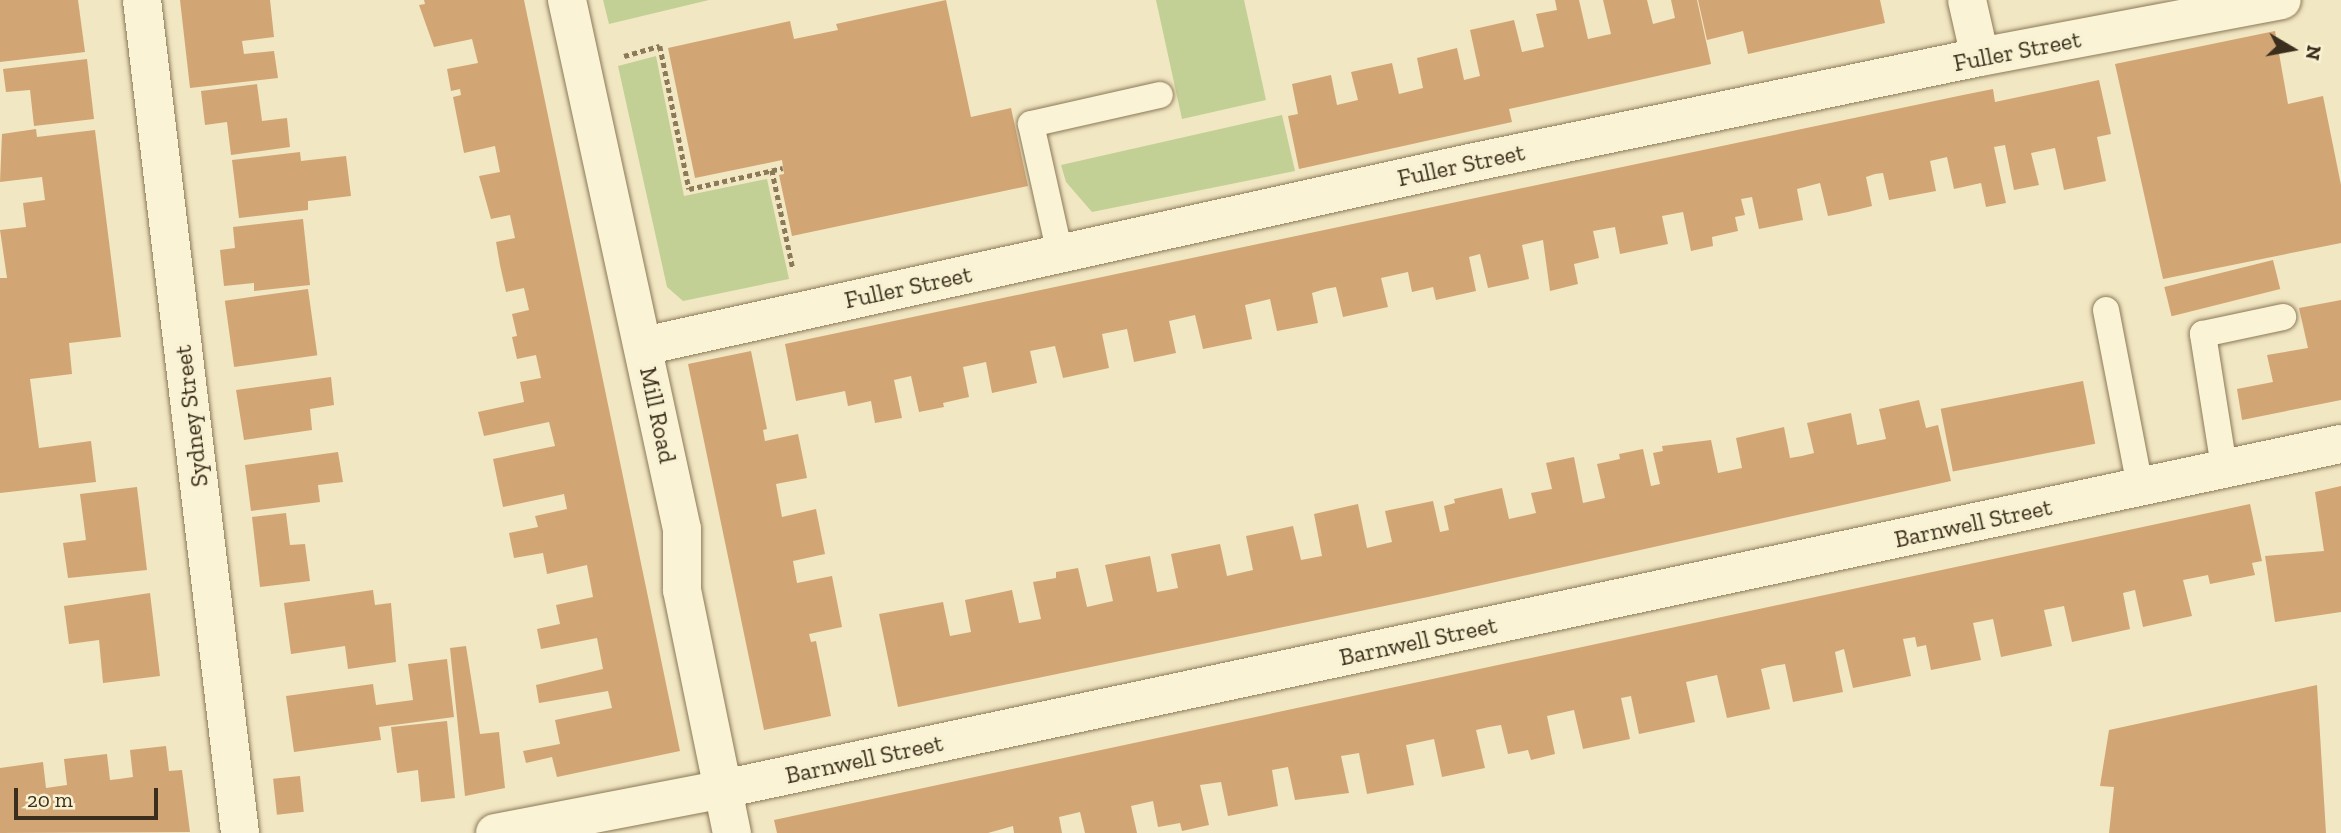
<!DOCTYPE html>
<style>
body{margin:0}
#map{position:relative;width:2341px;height:833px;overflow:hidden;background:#f1e7c2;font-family:"Zilla Slab",serif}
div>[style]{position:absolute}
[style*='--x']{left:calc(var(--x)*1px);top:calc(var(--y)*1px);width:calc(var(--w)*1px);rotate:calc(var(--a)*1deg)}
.green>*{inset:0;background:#c3d095}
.building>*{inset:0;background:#d2a575;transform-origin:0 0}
.path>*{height:4.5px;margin-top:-2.25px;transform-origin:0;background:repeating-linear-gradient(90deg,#8c7958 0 5px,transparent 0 8.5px)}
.roads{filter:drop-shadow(0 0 2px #8c7958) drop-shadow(0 0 2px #8c7958)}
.lane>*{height:26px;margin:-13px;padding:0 13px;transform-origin:13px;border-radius:13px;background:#fbf3d6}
.street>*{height:38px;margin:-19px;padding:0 19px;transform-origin:19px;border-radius:19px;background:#fbf3d6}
span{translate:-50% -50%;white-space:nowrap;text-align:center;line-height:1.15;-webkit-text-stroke:6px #f8f1d2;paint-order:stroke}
.street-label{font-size:24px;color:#3b2e1d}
.north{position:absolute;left:2257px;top:14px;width:70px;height:70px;-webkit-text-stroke:5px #f8f1d2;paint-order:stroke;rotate:100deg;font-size:19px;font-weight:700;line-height:28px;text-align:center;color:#3b2e1d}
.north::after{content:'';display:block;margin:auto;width:24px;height:32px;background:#3b2e1d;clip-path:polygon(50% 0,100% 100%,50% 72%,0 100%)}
.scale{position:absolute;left:14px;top:788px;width:144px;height:32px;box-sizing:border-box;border:4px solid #3b2e1d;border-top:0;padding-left:9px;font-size:21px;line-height:24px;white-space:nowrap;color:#3b2e1d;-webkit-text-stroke:5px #f8f1d2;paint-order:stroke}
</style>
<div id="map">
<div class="green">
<div style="clip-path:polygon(603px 0,709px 0,609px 24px)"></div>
<div style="clip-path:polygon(1156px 0,1244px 0,1266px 100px,1182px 119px)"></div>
<div style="clip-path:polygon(656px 56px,684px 196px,767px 179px,789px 279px,683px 301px,667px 287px,618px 66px)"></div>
<div style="clip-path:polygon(1282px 115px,1295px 171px,1092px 212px,1066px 182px,1061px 165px)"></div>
</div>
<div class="building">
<div style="clip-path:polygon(0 0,78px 0,85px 52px,0 62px)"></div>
<div style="clip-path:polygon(180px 0,270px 0,274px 37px,242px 41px,244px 54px,274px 51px,278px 78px,190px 88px)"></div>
<div style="clip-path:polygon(424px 0,524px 0,680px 751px,557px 777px,552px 757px,526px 763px,523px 751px,560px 744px,555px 720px,612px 708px,608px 691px,539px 703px,536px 685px,603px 669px,597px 638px,541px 649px,537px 629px,560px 624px,556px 605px,593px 597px,587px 565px,547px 574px,543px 553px,514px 558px,509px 533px,538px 527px,535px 516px,567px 509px,564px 494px,503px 507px,493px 459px,555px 446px,549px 422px,484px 436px,478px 412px,524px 402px,520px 382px,541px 378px,536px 355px,517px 359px,512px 337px,517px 336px,512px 314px,529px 310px,524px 288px,506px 292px,500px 265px,496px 242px,515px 238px,510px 215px,491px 219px,479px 176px,500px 172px,495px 146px,464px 153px,453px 97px,461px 95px,460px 89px,451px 91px,447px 69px,478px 63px,472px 39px,434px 47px,419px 5px,425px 4px)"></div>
<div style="clip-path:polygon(946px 0,971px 117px,1011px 108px,1028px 186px,792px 236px,779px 175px,784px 174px,782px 160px,695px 178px,668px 48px,790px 21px,794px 39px,838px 30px,836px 24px)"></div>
<div style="clip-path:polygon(1555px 0,1579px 0,1588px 39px,1611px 34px,1603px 0,1647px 0,1653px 24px,1675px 18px,1671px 0,1697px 0,1711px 64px,1509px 109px,1512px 122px,1299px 169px,1288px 116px,1298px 114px,1292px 84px,1331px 75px,1337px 105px,1358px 100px,1351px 72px,1392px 63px,1399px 94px,1423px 88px,1417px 58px,1457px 48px,1464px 80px,1480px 76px,1470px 30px,1514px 20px,1522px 52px,1544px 47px,1536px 14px,1557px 10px)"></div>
<div style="clip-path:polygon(1698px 0,1880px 0,1885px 23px,1748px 54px,1743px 31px,1707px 40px)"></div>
<div style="clip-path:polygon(2275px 31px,2288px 104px,2323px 96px,2341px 185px,2341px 243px,2163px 279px,2115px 64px)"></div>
<div style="clip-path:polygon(87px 59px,94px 119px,34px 126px,30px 90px,6px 92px,3px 69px)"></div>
<div style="clip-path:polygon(2099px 80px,2111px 134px,2097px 137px,2106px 181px,2064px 190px,2055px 148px,2031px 153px,2039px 185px,2014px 190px,2005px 145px,1994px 147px,2006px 203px,1986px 207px,1981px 183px,1954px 189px,1947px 157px,1930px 161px,1936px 191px,1889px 200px,1883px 173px,1875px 174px,1866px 177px,1872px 206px,1848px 212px,1828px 216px,1820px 183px,1797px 189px,1803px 220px,1759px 229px,1752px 197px,1741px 199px,1745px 215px,1735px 217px,1738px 231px,1712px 237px,1713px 246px,1691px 251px,1683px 212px,1662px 216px,1668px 244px,1620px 254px,1615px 227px,1593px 231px,1599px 258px,1574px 264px,1578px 284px,1550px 291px,1543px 240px,1522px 245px,1529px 279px,1488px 288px,1480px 254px,1469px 257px,1476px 291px,1436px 300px,1433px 287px,1412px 292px,1408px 272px,1381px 278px,1388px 307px,1343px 317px,1336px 287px,1325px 289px,1312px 293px,1318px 323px,1277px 331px,1270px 299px,1245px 305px,1252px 339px,1203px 349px,1195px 315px,1169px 321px,1176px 353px,1134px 362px,1127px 329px,1102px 334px,1109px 368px,1063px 378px,1055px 346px,1030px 351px,1037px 383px,992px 393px,986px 362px,963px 367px,969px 397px,943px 403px,944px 407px,919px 412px,911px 376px,894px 380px,902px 418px,875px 423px,871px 401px,848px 406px,845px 391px,796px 401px,785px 344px,1963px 95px,1993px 89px,1995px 102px)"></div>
<div style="clip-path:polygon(257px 84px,262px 121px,287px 118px,290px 147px,231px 155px,227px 122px,205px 125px,201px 91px)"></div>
<div style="clip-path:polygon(36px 129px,37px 137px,95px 130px,121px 337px,69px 343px,72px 374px,30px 379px,39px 448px,91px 441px,96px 482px,0 493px,0 278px,7px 278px,0 230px,26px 227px,23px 203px,45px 200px,42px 177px,0 182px,2px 134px)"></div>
<div style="clip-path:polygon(300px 152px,301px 161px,346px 156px,351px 196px,308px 201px,308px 210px,239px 218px,232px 160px)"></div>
<div style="clip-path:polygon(303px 219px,310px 285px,254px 291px,254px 283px,224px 286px,220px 250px,235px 248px,233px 227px)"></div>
<div style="left:2273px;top:260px;width:30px;height:112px;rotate:76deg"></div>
<div style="left:308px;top:289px;width:67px;height:84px;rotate:82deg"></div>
<div style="clip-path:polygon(2341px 300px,2341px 400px,2242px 420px,2237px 389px,2273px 382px,2267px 355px,2308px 348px,2299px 308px)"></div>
<div style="clip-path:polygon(751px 351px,767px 429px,763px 430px,765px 441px,798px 434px,807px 478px,776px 484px,782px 517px,816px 509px,825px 554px,793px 561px,797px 583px,832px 576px,842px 627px,809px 634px,811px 642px,816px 641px,831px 716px,764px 730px,688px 364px)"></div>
<div style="clip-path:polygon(331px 377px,334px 405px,310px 409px,312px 430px,244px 440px,236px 390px)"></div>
<div style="left:2083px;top:381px;width:64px;height:145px;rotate:79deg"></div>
<div style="clip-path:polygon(1919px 400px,1926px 428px,1938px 425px,1951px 481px,1428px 597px,898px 707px,879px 614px,943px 602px,950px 636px,971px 632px,965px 600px,1012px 590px,1019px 623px,1041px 619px,1033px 582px,1056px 578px,1056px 572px,1078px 568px,1087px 607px,1113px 601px,1105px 565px,1150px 556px,1157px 592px,1168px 590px,1178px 588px,1171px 554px,1220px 544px,1227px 576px,1253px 570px,1246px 536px,1293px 526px,1301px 560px,1322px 556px,1314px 514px,1358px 504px,1367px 548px,1392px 542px,1385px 511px,1433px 501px,1440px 532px,1449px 530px,1444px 506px,1455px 503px,1454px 499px,1502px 488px,1509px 519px,1536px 513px,1531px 493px,1552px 489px,1546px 463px,1574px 457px,1583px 503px,1605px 498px,1597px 464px,1620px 459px,1619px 454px,1643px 449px,1651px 486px,1660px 484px,1653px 453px,1663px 451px,1662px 446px,1711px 440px,1718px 473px,1742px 468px,1736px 438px,1784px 427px,1790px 458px,1802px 456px,1814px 453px,1807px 423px,1851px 413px,1857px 445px,1886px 439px,1879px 409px)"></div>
<div style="clip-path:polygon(338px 452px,343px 482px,318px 485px,320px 502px,251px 511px,245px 465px)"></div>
<div style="clip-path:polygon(2341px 486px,2341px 612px,2275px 622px,2265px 556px,2324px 551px,2315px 492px)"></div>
<div style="clip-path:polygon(137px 487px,147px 570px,68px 578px,63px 543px,86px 540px,80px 494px)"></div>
<div style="clip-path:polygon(2250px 504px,2262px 561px,2252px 563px,2255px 575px,2210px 584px,2208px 575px,2183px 580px,2192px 616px,2143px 627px,2135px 590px,2123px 593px,2130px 629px,2072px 642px,2064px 606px,2044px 610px,2052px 646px,2001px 657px,1993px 619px,1973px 623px,1981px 660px,1931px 670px,1926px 645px,1917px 647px,1915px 637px,1903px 639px,1911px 676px,1853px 688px,1844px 649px,1835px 652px,1843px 692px,1793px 702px,1785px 664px,1773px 666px,1761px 669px,1770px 709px,1727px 718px,1717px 675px,1699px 679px,1686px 682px,1695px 722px,1639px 734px,1631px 696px,1621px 698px,1630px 739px,1583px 749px,1574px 710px,1547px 716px,1555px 754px,1531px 760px,1528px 750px,1508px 754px,1501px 725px,1489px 727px,1476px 730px,1485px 768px,1442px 777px,1434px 739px,1406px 745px,1414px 785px,1367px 794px,1359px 753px,1341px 756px,1349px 793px,1295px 800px,1288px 767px,1272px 770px,1278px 806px,1228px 816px,1221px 782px,1200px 785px,1209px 825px,1182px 831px,1180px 823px,1158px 827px,1153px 801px,1131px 806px,1137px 833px,1085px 833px,1080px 812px,1059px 817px,1062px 833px,1014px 833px,1013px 826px,988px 833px,777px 833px,774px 820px)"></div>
<div style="clip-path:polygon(286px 513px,290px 545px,305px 544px,310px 581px,260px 587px,252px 517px)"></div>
<div style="clip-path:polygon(373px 590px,375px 605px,391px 603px,396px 662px,348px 669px,345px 646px,291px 654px,284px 603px)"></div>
<div style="clip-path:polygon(150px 593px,160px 676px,103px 683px,99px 640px,69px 644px,64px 606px)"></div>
<div style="clip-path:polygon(466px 646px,480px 734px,499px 732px,505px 788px,465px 796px,450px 648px)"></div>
<div style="clip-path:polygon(447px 659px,454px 717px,379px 727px,381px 740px,294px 752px,286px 696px,373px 684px,376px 705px,413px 700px,408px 664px)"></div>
<div style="clip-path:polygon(2317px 685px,2326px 833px,2109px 833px,2114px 787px,2100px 786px,2109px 730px)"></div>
<div style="clip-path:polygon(447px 721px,455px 798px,421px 802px,418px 770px,397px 773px,391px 727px)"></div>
<div style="clip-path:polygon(166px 746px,169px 771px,182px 770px,190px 832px,0 833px,0 768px,43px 762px,46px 788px,67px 785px,64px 759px,107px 754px,110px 780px,119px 779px,133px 777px,130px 750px)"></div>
<div style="left:300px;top:776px;width:36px;height:27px;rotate:84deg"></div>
</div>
<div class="path">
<div style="--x:624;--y:56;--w:37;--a:-16"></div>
<div style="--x:660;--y:46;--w:146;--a:78.5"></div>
<div style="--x:689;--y:189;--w:96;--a:-12.6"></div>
<div style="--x:772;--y:170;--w:101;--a:78"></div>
</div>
<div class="roads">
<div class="lane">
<div style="--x:1060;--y:254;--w:133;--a:-102.6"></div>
<div style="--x:1031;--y:124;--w:132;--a:-12.7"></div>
<div style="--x:2106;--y:310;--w:180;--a:79.1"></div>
<div style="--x:2224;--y:467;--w:135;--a:-99"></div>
<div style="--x:2203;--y:334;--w:82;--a:-12"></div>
</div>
<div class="street">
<div style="--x:142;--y:0;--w:839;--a:83.29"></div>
<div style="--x:567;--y:0;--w:541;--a:77.74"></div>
<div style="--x:682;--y:529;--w:61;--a:90"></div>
<div style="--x:682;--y:590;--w:248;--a:78.4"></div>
<div style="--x:1967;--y:0;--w:58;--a:77.2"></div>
<div style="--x:644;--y:346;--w:841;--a:-12.5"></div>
<div style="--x:1465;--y:164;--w:526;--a:-11.74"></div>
<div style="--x:1980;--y:57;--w:307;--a:-10.7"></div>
<div style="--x:495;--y:833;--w:232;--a:-10.9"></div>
<div style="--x:723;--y:789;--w:1654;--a:-12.04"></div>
</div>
</div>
<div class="street-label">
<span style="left:2017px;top:51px;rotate:-11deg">Fuller Street</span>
<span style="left:1461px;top:165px;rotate:-12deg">Fuller Street</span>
<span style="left:908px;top:287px;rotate:-12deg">Fuller Street</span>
<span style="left:658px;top:415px;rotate:78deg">Mill Road</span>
<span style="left:191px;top:416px;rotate:-97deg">Sydney Street</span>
<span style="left:1973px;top:523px;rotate:-12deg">Barnwell Street</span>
<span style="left:1418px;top:641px;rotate:-12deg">Barnwell Street</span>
<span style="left:864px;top:759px;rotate:-12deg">Barnwell Street</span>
</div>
<div class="north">N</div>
<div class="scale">20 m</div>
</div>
